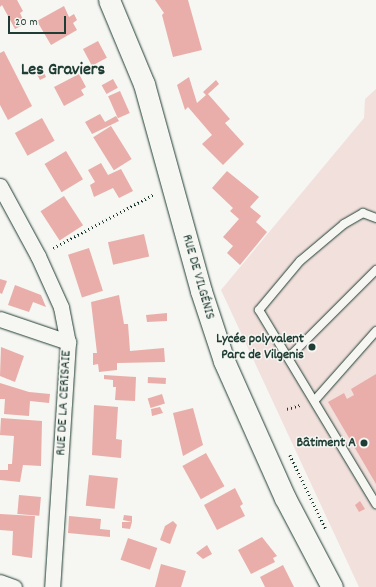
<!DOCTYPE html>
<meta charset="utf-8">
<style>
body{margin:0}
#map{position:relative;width:376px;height:587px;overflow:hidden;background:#f6f6f2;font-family:Dekko,sans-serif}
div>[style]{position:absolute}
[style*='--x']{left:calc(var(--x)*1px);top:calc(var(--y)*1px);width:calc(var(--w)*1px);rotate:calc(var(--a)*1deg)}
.built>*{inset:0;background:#f2e0dc}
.building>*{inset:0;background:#e9aea9;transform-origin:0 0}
.path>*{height:2.5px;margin-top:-1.25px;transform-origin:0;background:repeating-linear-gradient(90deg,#1f3d34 0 1px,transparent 0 4px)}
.roads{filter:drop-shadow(0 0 1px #1f3d34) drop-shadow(0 0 1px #1f3d34)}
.lane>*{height:8px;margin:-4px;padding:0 4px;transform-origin:4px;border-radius:4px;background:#f6f6f2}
.street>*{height:15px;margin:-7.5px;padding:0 7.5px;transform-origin:7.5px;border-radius:7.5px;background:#f6f6f2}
.secondary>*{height:21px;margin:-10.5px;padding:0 10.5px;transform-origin:10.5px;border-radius:10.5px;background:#f6f6f2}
.dots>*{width:11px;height:11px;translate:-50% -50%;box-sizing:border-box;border:2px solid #f6f6f2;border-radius:50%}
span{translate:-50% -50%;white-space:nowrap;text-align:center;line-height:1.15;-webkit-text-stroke:3px #f6f6f2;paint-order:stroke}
.street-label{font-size:14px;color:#1f3d34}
.poi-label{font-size:14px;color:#1f3d34;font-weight:700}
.right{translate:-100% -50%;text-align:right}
.district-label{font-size:18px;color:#1f3d34;font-weight:700}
.scale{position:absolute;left:8px;top:16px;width:58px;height:18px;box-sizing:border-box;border:2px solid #1f3d34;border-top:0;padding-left:5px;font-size:12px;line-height:14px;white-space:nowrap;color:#1f3d34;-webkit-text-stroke:3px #f6f6f2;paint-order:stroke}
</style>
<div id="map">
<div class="built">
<div style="clip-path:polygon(376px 89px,376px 587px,359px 587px,221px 290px,364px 118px,365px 99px)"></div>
</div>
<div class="building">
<div style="clip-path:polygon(0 0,17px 0,23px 11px,20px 13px,25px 24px,15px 29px,2px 5px,0 7px)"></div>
<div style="clip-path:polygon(155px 0,188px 0,202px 50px,173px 57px,162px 15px,164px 13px)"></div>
<div style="clip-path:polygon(64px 6px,69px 17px,74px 14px,77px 20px,73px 23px,77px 30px,51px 45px,37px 21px)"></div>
<div style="left:98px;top:41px;width:19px;height:17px;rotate:62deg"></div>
<div style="clip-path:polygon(4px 51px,32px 106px,8px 120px,0 105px,0 53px)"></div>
<div style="clip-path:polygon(42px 69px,46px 77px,40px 80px,36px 73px)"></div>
<div style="clip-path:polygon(79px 74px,86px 87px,81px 90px,84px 95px,64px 106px,54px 87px)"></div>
<div style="clip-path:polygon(189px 77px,197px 103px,206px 95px,203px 92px,216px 80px,219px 84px,208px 94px,230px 119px,225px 123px,244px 144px,223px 165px,202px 144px,212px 135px,188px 107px,185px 110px,177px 85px)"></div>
<div style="left:113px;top:79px;width:10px;height:13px;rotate:61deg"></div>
<div style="left:120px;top:91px;width:24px;height:13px;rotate:66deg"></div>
<div style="clip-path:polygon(100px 114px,105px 122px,116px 116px,119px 121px,92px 134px,85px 122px)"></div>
<div style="left:42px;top:118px;width:26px;height:31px;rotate:61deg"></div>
<div style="left:111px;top:126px;width:39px;height:21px;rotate:58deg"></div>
<div style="left:66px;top:151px;width:33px;height:25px;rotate:59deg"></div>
<div style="clip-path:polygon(101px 163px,108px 175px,121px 169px,133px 191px,119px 198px,113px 188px,94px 197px,90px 185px,95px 182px,88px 170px)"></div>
<div style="clip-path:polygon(227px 171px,259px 197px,250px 207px,261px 216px,256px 222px,267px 232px,240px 265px,227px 253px,233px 246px,223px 237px,239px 219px,230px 211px,233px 208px,212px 188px)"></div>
<div style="left:64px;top:196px;width:35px;height:28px;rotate:57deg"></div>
<div style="left:144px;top:234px;width:23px;height:37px;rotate:77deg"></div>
<div style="left:89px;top:248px;width:45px;height:22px;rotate:72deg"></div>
<div style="clip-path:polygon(0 279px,7px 281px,2px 294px,0 293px)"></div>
<div style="clip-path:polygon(15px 285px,41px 295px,46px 307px,33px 302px,29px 312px,8px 305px)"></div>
<div style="clip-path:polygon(119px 295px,124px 324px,128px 324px,130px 351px,164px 348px,165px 362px,117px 363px,117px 370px,99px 372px,98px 364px,93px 365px,93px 353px,97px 353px,91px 302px)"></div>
<div style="clip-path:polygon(167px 313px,167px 321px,147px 322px,146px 315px)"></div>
<div style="clip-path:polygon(1px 347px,24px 356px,15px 382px,0 376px)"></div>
<div style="clip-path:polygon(376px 374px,376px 484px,328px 402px,344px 393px,347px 399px,354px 395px,351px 389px)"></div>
<div style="clip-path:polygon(104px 375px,136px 377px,135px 401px,115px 400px,116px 387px,113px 387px,113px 380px,104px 379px)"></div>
<div style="left:148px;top:377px;width:18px;height:6px;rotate:3deg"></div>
<div style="clip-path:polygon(0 383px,29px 392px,50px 394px,49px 403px,30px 401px,29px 416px,4px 414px,5px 399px,0 399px)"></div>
<div style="left:162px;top:394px;width:10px;height:15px;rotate:73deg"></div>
<div style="clip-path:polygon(94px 405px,118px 407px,116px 439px,122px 440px,121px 458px,92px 455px)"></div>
<div style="clip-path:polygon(160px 407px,163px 413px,152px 416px,151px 409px)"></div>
<div style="clip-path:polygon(193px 408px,203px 445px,183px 456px,173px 413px)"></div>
<div style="clip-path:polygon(1px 418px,42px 421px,41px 466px,23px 465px,20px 482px,0 480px,0 470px,8px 470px,8px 464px,12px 464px,14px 436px,0 435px)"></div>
<div style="left:206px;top:453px;width:38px;height:27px;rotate:61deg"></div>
<div style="left:89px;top:475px;width:29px;height:31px;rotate:6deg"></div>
<div style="clip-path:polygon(235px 488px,243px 504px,240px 506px,245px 516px,217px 530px,204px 505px)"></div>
<div style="left:19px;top:495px;width:22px;height:19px;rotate:5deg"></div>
<div style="clip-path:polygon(360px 501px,365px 509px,359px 512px,355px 505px)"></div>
<div style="clip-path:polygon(0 514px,35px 516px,32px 558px,12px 555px,13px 531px,0 530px)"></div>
<div style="clip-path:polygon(124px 515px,132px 516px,132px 522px,123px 520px)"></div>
<div style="clip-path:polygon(69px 516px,101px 519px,100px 529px,110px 530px,110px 537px,68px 533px)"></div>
<div style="clip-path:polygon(173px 521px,177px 525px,170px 544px,160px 540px,165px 526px)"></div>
<div style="clip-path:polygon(122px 522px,132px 522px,130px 529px,122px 528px)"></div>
<div style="clip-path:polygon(262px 537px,277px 556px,273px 558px,275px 562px,251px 574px,238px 550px)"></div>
<div style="left:128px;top:538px;width:31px;height:23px;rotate:19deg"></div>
<div style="clip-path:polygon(207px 545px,212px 554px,203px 559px,196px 553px)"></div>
<div style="clip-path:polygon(161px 564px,186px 571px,181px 587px,155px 587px)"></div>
<div style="clip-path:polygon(283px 565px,294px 587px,265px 587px,260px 577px)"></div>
</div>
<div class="path">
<div style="--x:53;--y:248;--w:115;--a:-28.1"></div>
<div style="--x:287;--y:409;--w:14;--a:-17"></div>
<div style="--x:290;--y:455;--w:82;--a:64.1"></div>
</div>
<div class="roads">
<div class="lane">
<div style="--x:376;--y:218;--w:14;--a:-159"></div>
<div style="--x:363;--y:213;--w:22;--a:150"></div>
<div style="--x:344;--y:224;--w:57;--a:139.9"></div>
<div style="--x:300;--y:261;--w:64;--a:129.9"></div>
<div style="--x:259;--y:310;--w:227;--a:58.9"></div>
<div style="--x:289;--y:357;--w:123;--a:-45"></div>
<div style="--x:315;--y:400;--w:92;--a:-48.5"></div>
</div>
<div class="street">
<div style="--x:0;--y:186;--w:80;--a:61.5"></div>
<div style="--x:38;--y:256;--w:56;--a:65.7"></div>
<div style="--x:61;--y:307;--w:36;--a:79"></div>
<div style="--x:68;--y:342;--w:246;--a:93.7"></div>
<div style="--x:0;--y:319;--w:72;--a:18.7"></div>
<div style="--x:0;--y:582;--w:15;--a:20"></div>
</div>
<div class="secondary">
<div style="--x:109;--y:0;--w:91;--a:67.4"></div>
<div style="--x:144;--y:84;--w:215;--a:74.6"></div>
<div style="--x:201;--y:291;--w:74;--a:71.8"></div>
<div style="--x:224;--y:361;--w:150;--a:66"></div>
<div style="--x:285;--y:498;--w:101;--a:62.2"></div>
</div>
</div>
<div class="dots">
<div style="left:312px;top:347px;background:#1f3d34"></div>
<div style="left:364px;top:443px;background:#1f3d34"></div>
</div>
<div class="street-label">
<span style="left:198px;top:277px;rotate:74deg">RUE DE VILGÉNIS</span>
<span style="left:64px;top:403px;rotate:-87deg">RUE DE LA CERISAIE</span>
</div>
<div class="poi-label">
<span class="right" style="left:304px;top:347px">Lycée polyvalent<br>Parc de Vilgenis</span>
<span class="right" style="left:356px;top:443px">Bâtiment A</span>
</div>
<div class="district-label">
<span style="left:63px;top:71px">Les Graviers</span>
</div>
<div class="scale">20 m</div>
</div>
